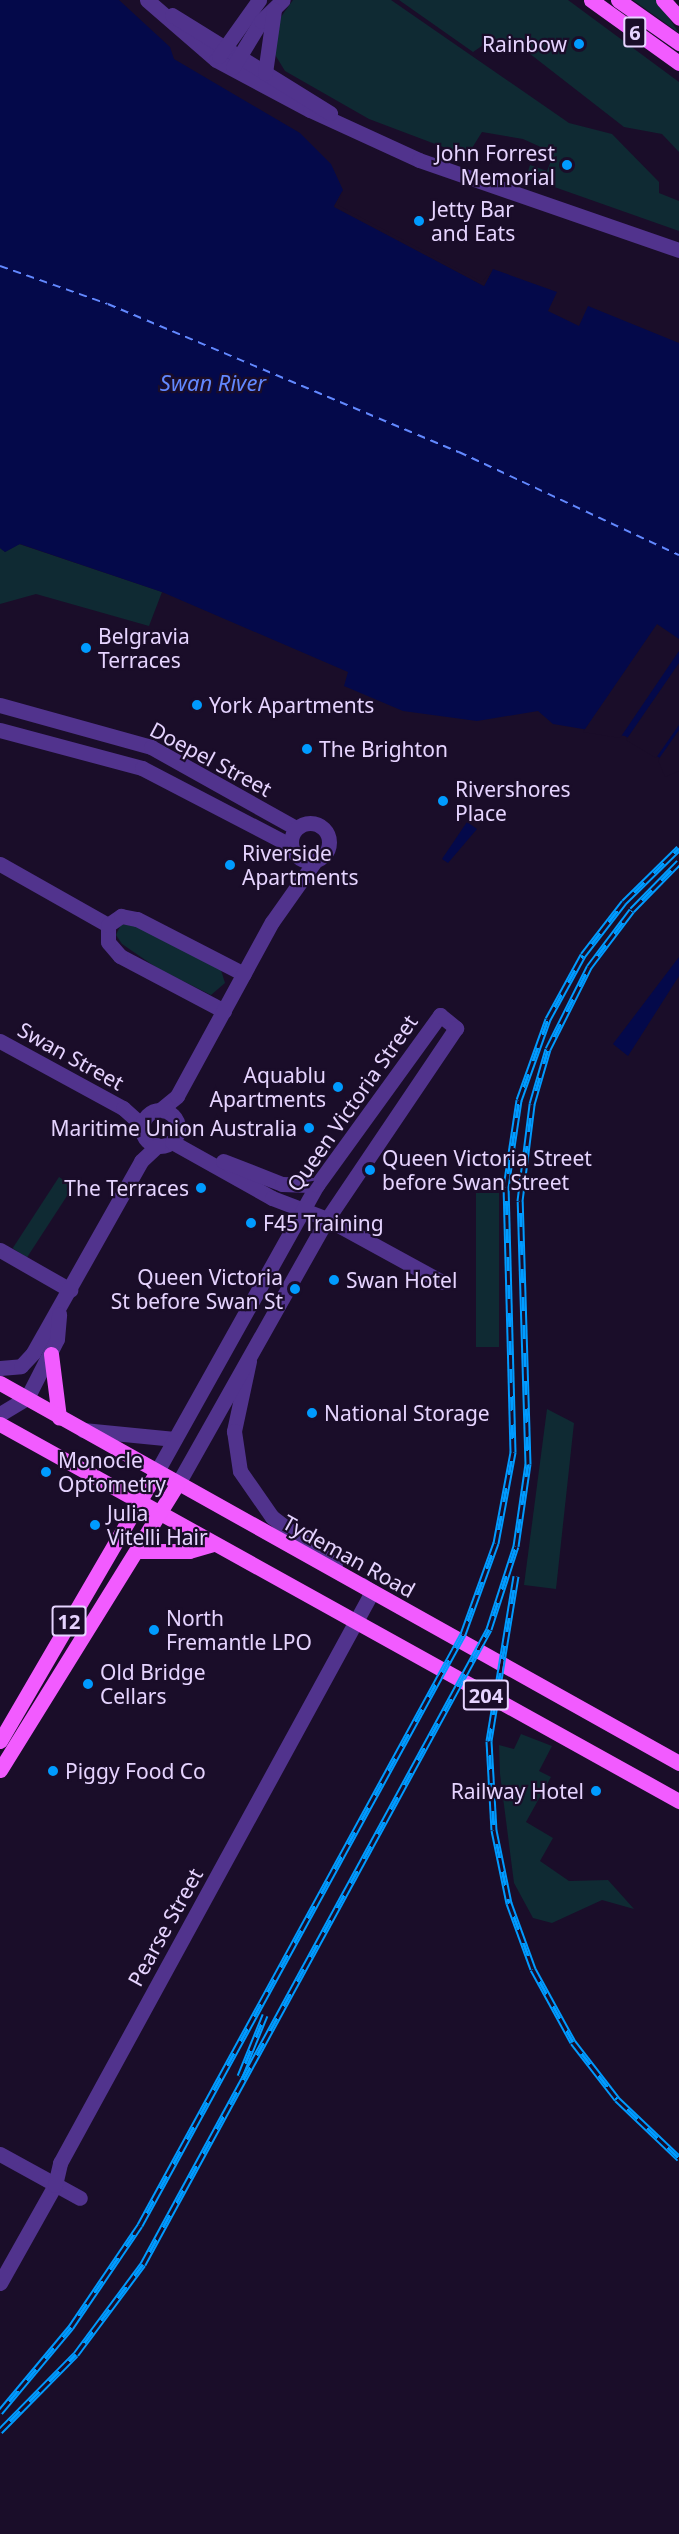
<!DOCTYPE html>
<style>
body{margin:0}
#map{position:relative;width:679px;height:2534px;overflow:hidden;background:#1a0d29;font-family:"Noto Sans",sans-serif}
div>[style]{position:absolute}
[style*='--x']{left:calc(var(--x)*1px);top:calc(var(--y)*1px);width:calc(var(--w)*1px);rotate:calc(var(--a)*1deg)}
.green>*{inset:0;background:#0f2a33;transform-origin:0 0}
.water>*{inset:0;background:#04094a}
.pier>*{inset:0;background:#1a0d29}
.ferry>*{height:1.5px;margin-top:-0.75px;transform-origin:0;background:repeating-linear-gradient(90deg,#6288ff 0 8px,transparent 0 14px)}
.minor>*{height:15px;margin:-7.5px;padding:0 7.5px;transform-origin:7.5px;border-radius:7.5px;background:#51338d}
.minor>.ring{margin:-7.5px;padding:0;box-sizing:content-box;background:none;border:15px solid #51338d;border-radius:50%}
.major>*{height:15px;margin:-7.5px;padding:0 7.5px;transform-origin:7.5px;border-radius:7.5px;background:#f25bff}
.rail>*{height:7px;margin-top:-3.5px;transform-origin:0;background:repeating-linear-gradient(90deg,#1a0d29 0 14px,#009bff 0 28px);box-sizing:border-box;border-block:2px solid #009bff}
.dots>*{width:16px;height:16px;translate:-50% -50%;box-sizing:border-box;border:3px solid #1a0d29;border-radius:50%}
span{translate:-50% -50%;white-space:nowrap;text-align:center;line-height:1.15;-webkit-text-stroke:4.5px #1a0d29;paint-order:stroke}
.shield-label span{padding:2px 4px;background:#1a0d29;border:2px solid;border-radius:4px;-webkit-text-stroke-width:0}
.shield-label{font-size:20px;color:#e6d4ff;font-weight:700}
.poi-label{font-size:21px;color:#e6d4ff}
.right{translate:-100% -50%;text-align:right}
.left{translate:0 -50%;text-align:left}
.street-label{font-size:21px;color:#e6d4ff}
.water-label{font-size:22px;color:#6288ff;font-style:italic}
</style>
<div id="map">
<div class="green">
<div style="clip-path:polygon(293px 0,391px 0,569px 123px,612px 134px,659px 182px,659px 193px,679px 201px,679px 231px,526px 177px,530px 165px,547px 171px,554px 153px,523px 139px,482px 132px,467px 156px,369px 119px,285px 71px,274px 53px,278px 21px)"></div>
<div style="clip-path:polygon(399px 0,568px 0,679px 82px,679px 152px,662px 134px,624px 127px,516px 43px,492px 39px,473px 52px)"></div>
<div style="clip-path:polygon(633px 0,657px 0,679px 33px,654px 15px)"></div>
<div style="clip-path:polygon(19px 544px,162px 592px,149px 626px,36px 594px,0 604px,0 548px,5px 552px)"></div>
<div style="clip-path:polygon(121px 924px,141px 927px,221px 970px,225px 983px,211px 995px,157px 968px,122px 944px,116px 935px)"></div>
<div style="left:59px;top:1177px;width:17px;height:85px;rotate:33deg"></div>
<div style="left:476px;top:1193px;width:23px;height:154px"></div>
<div style="clip-path:polygon(547px 1409px,574px 1423px,556px 1589px,524px 1585px)"></div>
<div style="clip-path:polygon(521px 1734px,552px 1746px,539px 1771px,551px 1777px,526px 1822px,553px 1838px,540px 1861px,569px 1881px,608px 1880px,634px 1909px,602px 1900px,552px 1923px,533px 1918px,514px 1883px,500px 1774px,499px 1745px,514px 1749px)"></div>
</div>
<div class="water">
<div style="clip-path:polygon(0 0,119px 0,170px 47px,174px 59px,300px 133px,331px 164px,343px 190px,334px 206px,484px 286px,493px 269px,557px 292px,548px 311px,579px 326px,588px 306px,679px 343px,679px 770px,625px 736px,553px 724px,538px 711px,477px 721px,403px 711px,344px 686px,348px 672px,162px 592px,20px 544px,5px 552px,0 548px)"></div>
<div style="clip-path:polygon(467px 822px,477px 829px,448px 863px,442px 859px)"></div>
<div style="clip-path:polygon(679px 957px,679px 976px,628px 1056px,613px 1044px)"></div>
</div>
<div class="pier">
<div style="clip-path:polygon(343px 190px,338px 205px,482px 282px,493px 269px,484px 286px,334px 207px)"></div>
<div style="clip-path:polygon(657px 624px,679px 639px,679px 651px,620px 738px,583px 732px)"></div>
<div style="clip-path:polygon(679px 663px,679px 725px,656px 758px,626px 740px)"></div>
<div style="clip-path:polygon(679px 730px,679px 771px,665px 777px,658px 760px)"></div>
</div>
<div class="ferry">
<div style="--x:0;--y:266;--w:114;--a:19.4"></div>
<div style="--x:108;--y:304;--w:381;--a:22.9"></div>
<div style="--x:459;--y:452;--w:243;--a:25.1"></div>
</div>
<div class="minor">
<div style="--x:147;--y:0;--w:91;--a:41"></div>
<div style="--x:216;--y:60;--w:106;--a:28"></div>
<div style="--x:310;--y:110;--w:120;--a:24.6"></div>
<div style="--x:419;--y:160;--w:275;--a:19.1"></div>
<div style="--x:172;--y:15;--w:186;--a:31.8"></div>
<div style="--x:219;--y:56;--w:69;--a:-54.5"></div>
<div style="--x:233;--y:67;--w:54;--a:-58.7"></div>
<div style="--x:261;--y:21;--w:30;--a:-44"></div>
<div style="--x:265;--y:73;--w:64;--a:-81.9"></div>
<div style="--x:0;--y:705;--w:157;--a:15.5"></div>
<div style="--x:151;--y:747;--w:166;--a:29.2"></div>
<div style="--x:0;--y:730;--w:147;--a:15"></div>
<div style="--x:142;--y:768;--w:167;--a:27.5"></div>
<div class="ring" style="left:291px;top:823px;width:23px;height:23px"></div>
<div style="--x:0;--y:864;--w:124;--a:29.5"></div>
<div style="--x:224;--y:1011;--w:118;--a:-152.1"></div>
<div style="--x:120;--y:956;--w:18;--a:-131"></div>
<div style="--x:108;--y:942;--w:17;--a:-90"></div>
<div style="--x:108;--y:925;--w:16;--a:-35"></div>
<div style="--x:121;--y:916;--w:16;--a:11"></div>
<div style="--x:137;--y:919;--w:120;--a:27.2"></div>
<div style="--x:0;--y:1041;--w:140;--a:28.6"></div>
<div style="--x:123;--y:1108;--w:25;--a:42"></div>
<div class="ring" style="left:142px;top:1110px;width:21px;height:21px"></div>
<div style="--x:160;--y:1110;--w:22;--a:-39"></div>
<div style="--x:177;--y:1096;--w:198;--a:-61.4"></div>
<div style="--x:272;--y:922;--w:75;--a:-54.8"></div>
<div style="--x:172;--y:1142;--w:115;--a:29.2"></div>
<div style="--x:272;--y:1198;--w:59;--a:20.9"></div>
<div style="--x:327;--y:1219;--w:131;--a:28.7"></div>
<div style="--x:223;--y:1161;--w:63;--a:21.3"></div>
<div style="--x:282;--y:1184;--w:35;--a:2"></div>
<div style="--x:0;--y:1250;--w:81;--a:29.7"></div>
<div style="--x:249;--y:1361;--w:72;--a:102.1"></div>
<div style="--x:234;--y:1431;--w:40;--a:81.5"></div>
<div style="--x:240;--y:1471;--w:56;--a:55.2"></div>
<div style="--x:272;--y:1517;--w:79;--a:37.3"></div>
<div style="--x:0;--y:1368;--w:21;--a:-5"></div>
<div style="--x:21;--y:1366;--w:18;--a:-47"></div>
<div style="--x:33;--y:1353;--w:220;--a:-60.6"></div>
<div style="--x:141;--y:1161;--w:23;--a:-43"></div>
<div style="--x:0;--y:1414;--w:31;--a:-31"></div>
<div style="--x:27;--y:1398;--w:66;--a:-63"></div>
<div style="--x:57;--y:1339;--w:25;--a:-85"></div>
<div style="--x:83;--y:1430;--w:92;--a:5.6"></div>
<div style="--x:156;--y:1473;--w:330;--a:-60.8"></div>
<div style="--x:317;--y:1185;--w:210;--a:-54.1"></div>
<div style="--x:440;--y:1015;--w:21;--a:39"></div>
<div style="--x:456;--y:1028;--w:230;--a:124"></div>
<div style="--x:327;--y:1219;--w:305;--a:119.4"></div>
<div style="--x:0;--y:2154;--w:91;--a:28.8"></div>
<div style="--x:0;--y:2283;--w:112;--a:-60.7"></div>
<div style="--x:55;--y:2185;--w:23;--a:-77"></div>
<div style="--x:60;--y:2163;--w:651;--a:-61.35"></div>
<div style="--x:372;--y:1592;--w:12;--a:-145"></div>
</div>
<div class="major">
<div style="--x:591;--y:0;--w:108;--a:35.6"></div>
<div style="--x:618;--y:0;--w:75;--a:35.2"></div>
<div style="--x:663;--y:0;--w:24;--a:48"></div>
<div style="--x:51;--y:1354;--w:64;--a:82.8"></div>
<div style="--x:0;--y:1383;--w:778;--a:29.23"></div>
<div style="--x:0;--y:1424;--w:777;--a:29.04"></div>
<div style="--x:139;--y:1551;--w:50;--a:0"></div>
<div style="--x:189;--y:1551;--w:26;--a:-16"></div>
<div style="--x:0;--y:1741;--w:310;--a:-59.8"></div>
<div style="--x:0;--y:1770;--w:335;--a:-58.2"></div>
</div>
<div class="rail">
<div style="--x:516;--y:1576;--w:167;--a:99.3"></div>
<div style="--x:489;--y:1741;--w:89;--a:86.8"></div>
<div style="--x:494;--y:1830;--w:75;--a:78.4"></div>
<div style="--x:509;--y:1903;--w:70;--a:70"></div>
<div style="--x:533;--y:1969;--w:83;--a:61.3"></div>
<div style="--x:573;--y:2042;--w:72;--a:52.3"></div>
<div style="--x:617;--y:2099;--w:86;--a:43.6"></div>
<div style="--x:240;--y:2076;--w:66;--a:-67.7"></div>
<div style="--x:0;--y:2412;--w:111;--a:-50.1"></div>
<div style="--x:71;--y:2327;--w:123;--a:-55.9"></div>
<div style="--x:140;--y:2225;--w:674;--a:-61.34"></div>
<div style="--x:463;--y:1634;--w:97;--a:-70.1"></div>
<div style="--x:496;--y:1543;--w:93;--a:-79.4"></div>
<div style="--x:513;--y:1452;--w:265;--a:-91.5"></div>
<div style="--x:506;--y:1187;--w:88;--a:-81.5"></div>
<div style="--x:519;--y:1100;--w:86;--a:-70.3"></div>
<div style="--x:548;--y:1019;--w:73;--a:-61.3"></div>
<div style="--x:583;--y:955;--w:67;--a:-52.3"></div>
<div style="--x:624;--y:902;--w:77;--a:-44.5"></div>
<div style="--x:0;--y:2431;--w:108;--a:-45.4"></div>
<div style="--x:76;--y:2354;--w:112;--a:-53.3"></div>
<div style="--x:143;--y:2264;--w:723;--a:-61.41"></div>
<div style="--x:489;--y:1629;--w:87;--a:-72"></div>
<div style="--x:516;--y:1546;--w:83;--a:-81.7"></div>
<div style="--x:528;--y:1464;--w:263;--a:-91.7"></div>
<div style="--x:520;--y:1201;--w:98;--a:-82.9"></div>
<div style="--x:532;--y:1104;--w:57;--a:-73.8"></div>
<div style="--x:548;--y:1049;--w:92;--a:-63.4"></div>
<div style="--x:589;--y:967;--w:71;--a:-53"></div>
<div style="--x:632;--y:910;--w:67;--a:-45.6"></div>
</div>
<div class="dots">
<div style="left:579px;top:44px;background:#009bff"></div>
<div style="left:567px;top:165px;background:#009bff"></div>
<div style="left:419px;top:221px;background:#009bff"></div>
<div style="left:86px;top:648px;background:#009bff"></div>
<div style="left:197px;top:705px;background:#009bff"></div>
<div style="left:307px;top:749px;background:#009bff"></div>
<div style="left:443px;top:801px;background:#009bff"></div>
<div style="left:230px;top:865px;background:#009bff"></div>
<div style="left:338px;top:1087px;background:#009bff"></div>
<div style="left:309px;top:1128px;background:#009bff"></div>
<div style="left:370px;top:1170px;background:#009bff"></div>
<div style="left:201px;top:1188px;background:#009bff"></div>
<div style="left:251px;top:1223px;background:#009bff"></div>
<div style="left:334px;top:1280px;background:#009bff"></div>
<div style="left:295px;top:1289px;background:#009bff"></div>
<div style="left:312px;top:1413px;background:#009bff"></div>
<div style="left:46px;top:1472px;background:#009bff"></div>
<div style="left:95px;top:1525px;background:#009bff"></div>
<div style="left:154px;top:1630px;background:#009bff"></div>
<div style="left:88px;top:1684px;background:#009bff"></div>
<div style="left:53px;top:1771px;background:#009bff"></div>
<div style="left:596px;top:1791px;background:#009bff"></div>
</div>
<div class="shield-label">
<span style="left:635px;top:32px">6</span>
<span style="left:69px;top:1621px">12</span>
<span style="left:486px;top:1695px">204</span>
</div>
<div class="poi-label">
<span class="right" style="left:567px;top:44px">Rainbow</span>
<span class="right" style="left:555px;top:165px">John Forrest<br>Memorial</span>
<span class="left" style="left:431px;top:221px">Jetty Bar<br>and Eats</span>
<span class="left" style="left:98px;top:648px">Belgravia<br>Terraces</span>
<span class="left" style="left:209px;top:705px">York Apartments</span>
<span class="left" style="left:319px;top:749px">The Brighton</span>
<span class="left" style="left:455px;top:801px">Rivershores<br>Place</span>
<span class="left" style="left:242px;top:865px">Riverside<br>Apartments</span>
<span class="right" style="left:326px;top:1087px">Aquablu<br>Apartments</span>
<span class="right" style="left:297px;top:1128px">Maritime Union Australia</span>
<span class="left" style="left:382px;top:1170px">Queen Victoria Street<br>before Swan Street</span>
<span class="right" style="left:189px;top:1188px">The Terraces</span>
<span class="left" style="left:263px;top:1223px">F45 Training</span>
<span class="right" style="left:283px;top:1289px">Queen Victoria<br>St before Swan St</span>
<span class="left" style="left:346px;top:1280px">Swan Hotel</span>
<span class="left" style="left:324px;top:1413px">National Storage</span>
<span class="left" style="left:58px;top:1472px">Monocle<br>Optometry</span>
<span class="left" style="left:107px;top:1525px">Julia<br>Vitelli Hair</span>
<span class="left" style="left:166px;top:1630px">North<br>Fremantle LPO</span>
<span class="left" style="left:100px;top:1684px">Old Bridge<br>Cellars</span>
<span class="left" style="left:65px;top:1771px">Piggy Food Co</span>
<span class="right" style="left:584px;top:1791px">Railway Hotel</span>
</div>
<div class="street-label">
<span style="left:211px;top:759px;rotate:28deg">Doepel Street</span>
<span style="left:71px;top:1056px;rotate:29deg">Swan Street</span>
<span style="left:352px;top:1103px;rotate:-55deg">Queen Victoria Street</span>
<span style="left:349px;top:1556px;rotate:29deg">Tydeman Road</span>
<span style="left:165px;top:1927px;rotate:-61deg">Pearse Street</span>
</div>
<div class="water-label">
<span style="left:213px;top:383px">Swan River</span>
</div>
</div>
